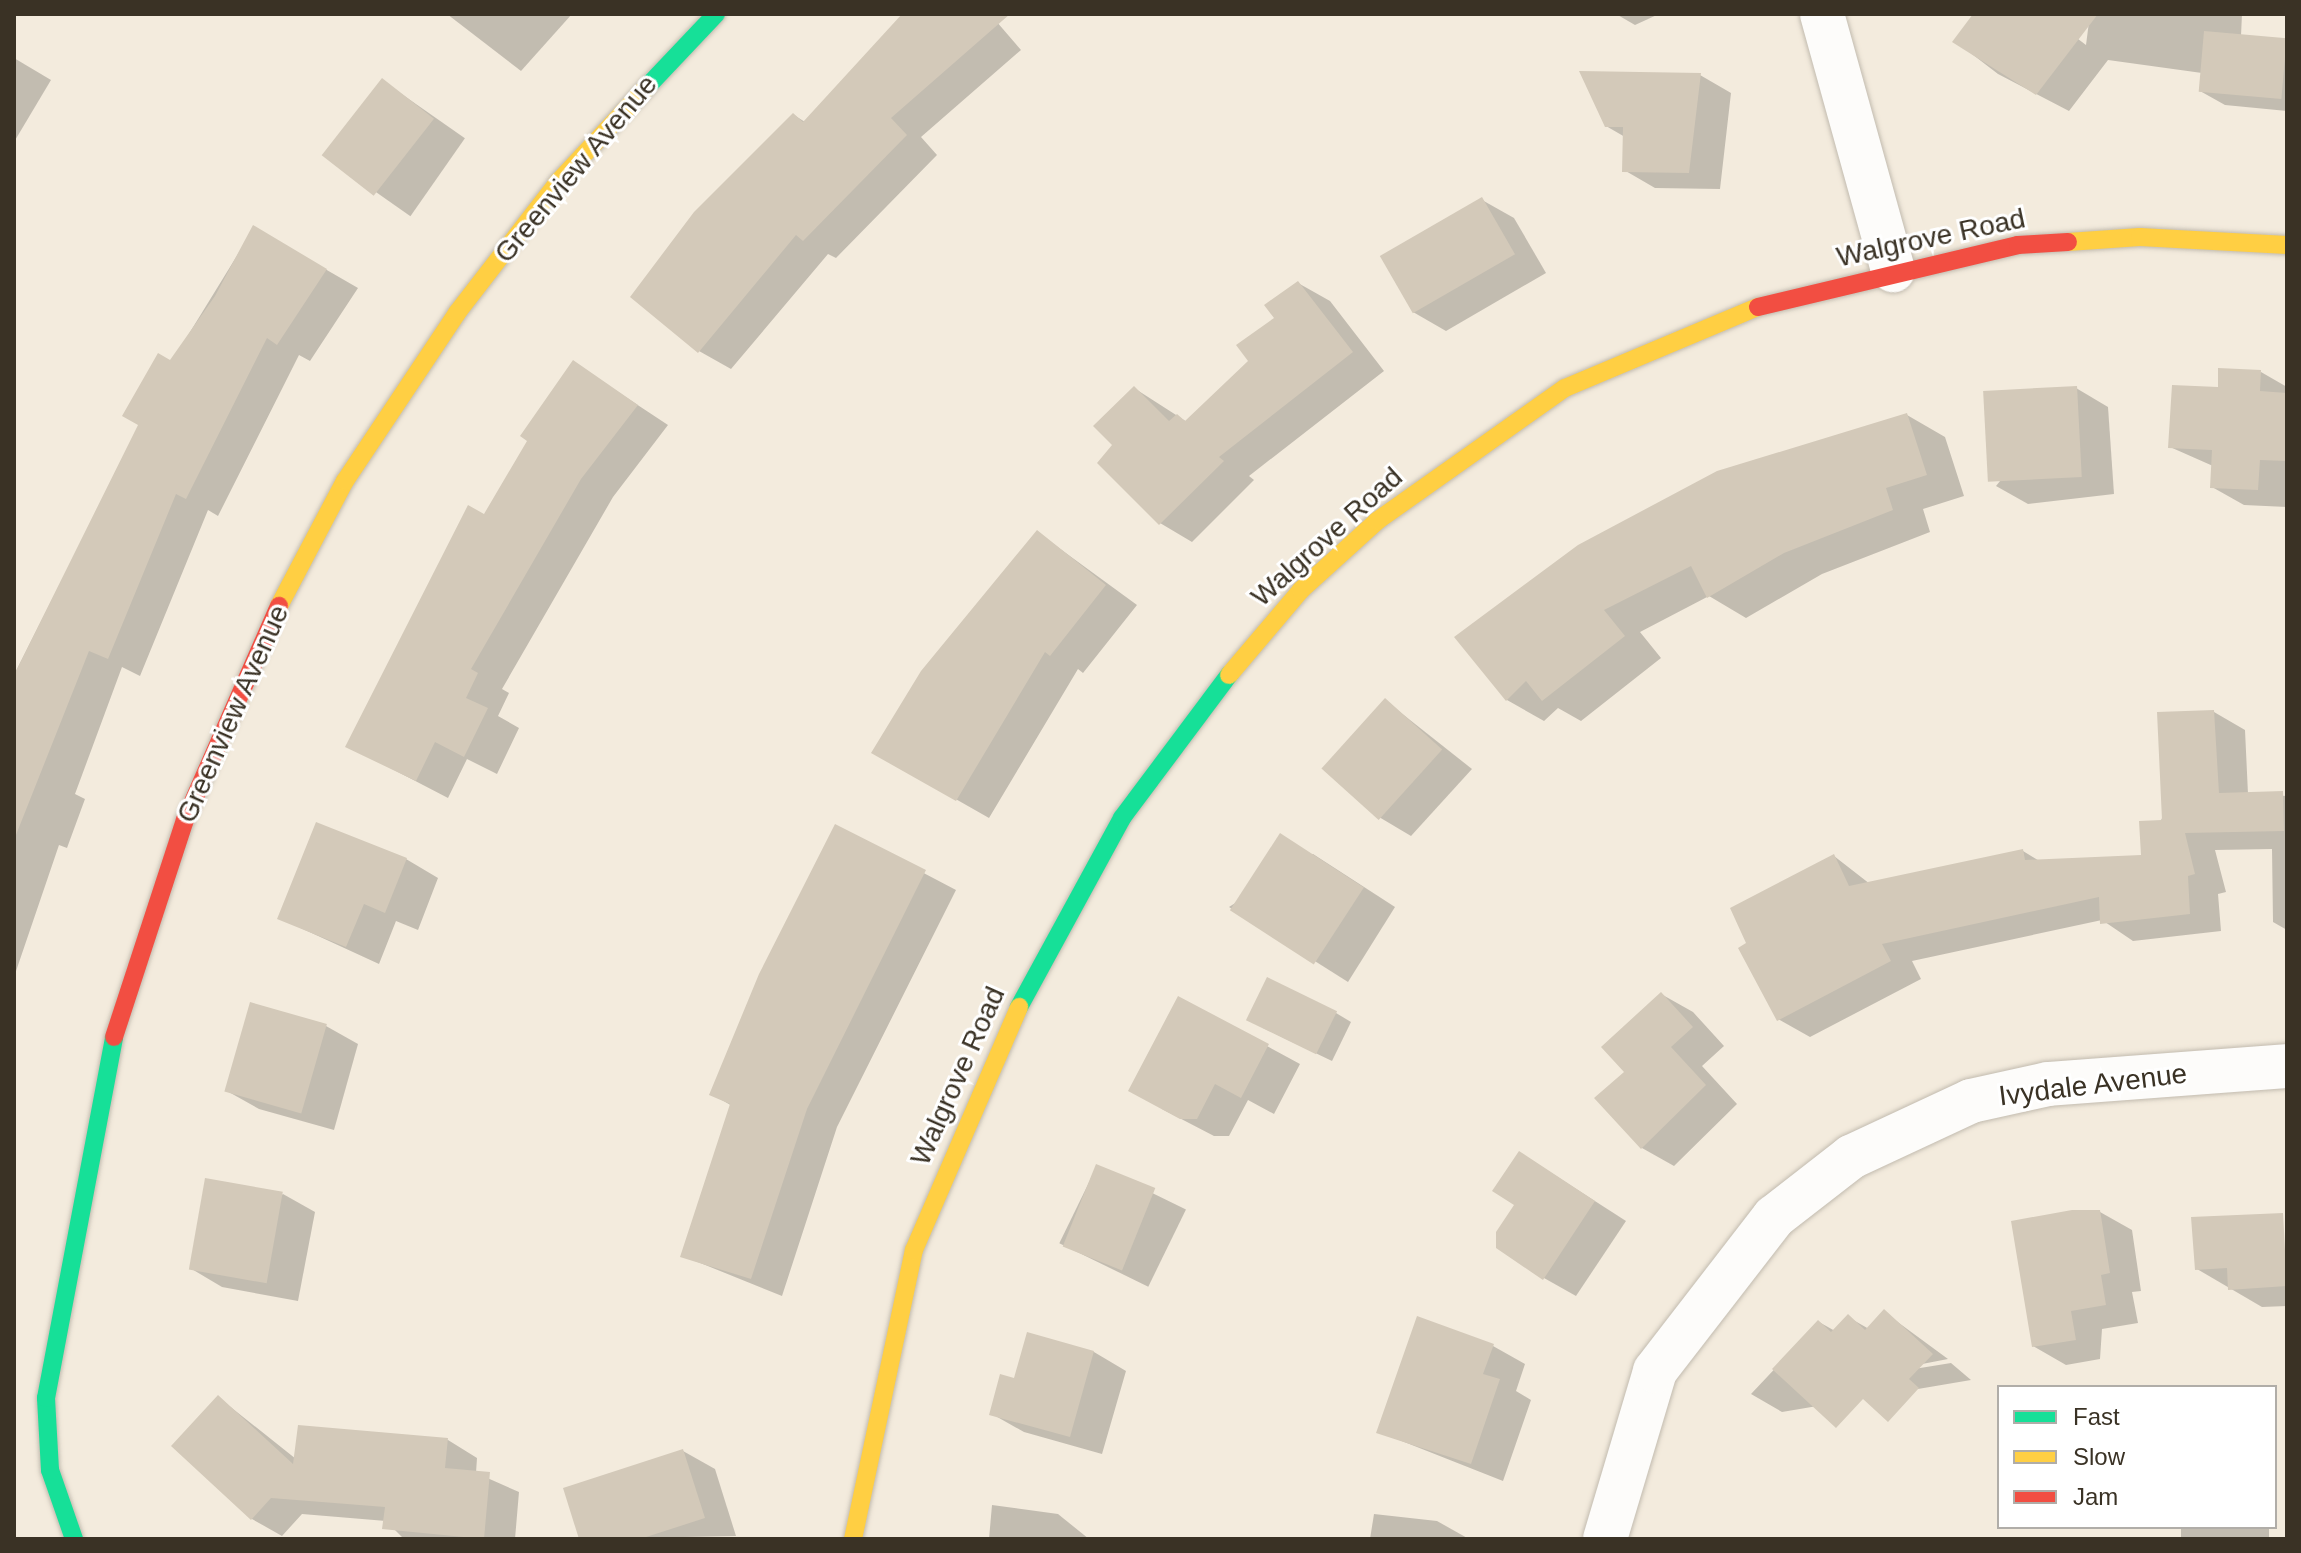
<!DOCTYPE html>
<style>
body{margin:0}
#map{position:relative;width:2301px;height:1553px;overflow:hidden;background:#f3ebdd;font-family:Arial,sans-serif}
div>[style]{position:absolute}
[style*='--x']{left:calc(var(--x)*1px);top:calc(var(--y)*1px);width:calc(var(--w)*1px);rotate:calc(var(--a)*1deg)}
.shadow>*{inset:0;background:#0003;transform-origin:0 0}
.building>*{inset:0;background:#d3c9b9;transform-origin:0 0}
.roads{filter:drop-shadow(0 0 2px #c2bbaf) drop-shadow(0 0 2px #c2bbaf)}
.street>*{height:44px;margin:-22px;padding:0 22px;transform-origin:22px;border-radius:22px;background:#fdfcfa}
.fast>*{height:18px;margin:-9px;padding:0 9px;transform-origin:9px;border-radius:9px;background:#16e098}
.slow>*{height:18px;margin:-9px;padding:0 9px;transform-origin:9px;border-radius:9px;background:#ffcf43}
.jam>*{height:18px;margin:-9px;padding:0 9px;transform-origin:9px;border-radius:9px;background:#f24e42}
span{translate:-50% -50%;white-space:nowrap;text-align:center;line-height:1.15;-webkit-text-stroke:6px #fff;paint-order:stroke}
.street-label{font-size:28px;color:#3a3225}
.frame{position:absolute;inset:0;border:16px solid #3a3225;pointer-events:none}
.legend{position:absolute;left:1997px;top:1385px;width:280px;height:144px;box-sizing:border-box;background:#fff;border:2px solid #b0ada8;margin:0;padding:10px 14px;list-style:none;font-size:24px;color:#3a3225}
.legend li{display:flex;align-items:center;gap:16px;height:40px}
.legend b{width:40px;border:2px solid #b0ada8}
</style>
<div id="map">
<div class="shadow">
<div style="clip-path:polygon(447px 14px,572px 14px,521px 71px)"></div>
<div style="clip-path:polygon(908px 14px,990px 14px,1021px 50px,921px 137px,937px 155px,836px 258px,828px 254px,731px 369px,699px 351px,794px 115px,805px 122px)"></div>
<div style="clip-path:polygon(1616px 14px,1659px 14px,1635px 25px)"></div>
<div style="clip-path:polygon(1976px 14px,2045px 14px,2086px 45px,2090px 14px,2242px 14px,2241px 36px,2287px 40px,2287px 111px,2225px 105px,2200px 91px,2202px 73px,2108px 60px,2069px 111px,1998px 74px,1955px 41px)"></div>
<div style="clip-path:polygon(14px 58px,51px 80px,14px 142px)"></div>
<div style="clip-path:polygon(1700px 75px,1731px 93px,1720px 189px,1655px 188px,1624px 170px,1625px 137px,1606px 126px)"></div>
<div style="left:383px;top:81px;width:100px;height:95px;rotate:35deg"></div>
<div style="clip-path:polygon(1482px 200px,1514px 218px,1546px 273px,1446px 331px,1413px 312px)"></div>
<div style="clip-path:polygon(254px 228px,358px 288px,310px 361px,299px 355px,218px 516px,208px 510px,140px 676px,122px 667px,75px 794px,85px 799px,67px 848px,59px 845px,14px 977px,14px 675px,171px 363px)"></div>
<div style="clip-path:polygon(1298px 283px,1330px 301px,1384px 371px,1249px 476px,1254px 480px,1192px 542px,1160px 523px,1114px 445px,1134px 388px,1187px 422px,1250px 362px)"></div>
<div style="clip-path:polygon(574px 363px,668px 425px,613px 497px,502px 689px,509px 693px,498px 716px,519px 728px,497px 774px,467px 759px,448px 798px,348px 746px)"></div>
<div style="clip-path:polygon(2261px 372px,2287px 387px,2287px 507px,2244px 505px,2212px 487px,2213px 466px,2170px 447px)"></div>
<div style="clip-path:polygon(2076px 388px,2108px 407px,2114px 494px,2028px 504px,1996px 486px)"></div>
<div style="clip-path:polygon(1907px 415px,1945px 437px,1964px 496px,1923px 509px,1930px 532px,1822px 574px,1746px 618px,1709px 596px,1640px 632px,1661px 658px,1581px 721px,1558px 708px,1544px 721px,1507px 700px,1456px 638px)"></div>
<div style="clip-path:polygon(1037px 532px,1137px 605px,1083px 673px,1078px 669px,989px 818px,873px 752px)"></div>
<div style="clip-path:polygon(1386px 701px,1472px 769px,1411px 836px,1379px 817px)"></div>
<div style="clip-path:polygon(2214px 712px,2245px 730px,2248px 794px,2287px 796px,2287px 930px,2273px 922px,2272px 849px,2215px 850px,2226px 892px,2218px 894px,2221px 931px,2133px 941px,2102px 920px,1912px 961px,1921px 979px,1810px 1037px,1778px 1019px,1834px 856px,1870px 884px,2023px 851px,2041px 862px,2143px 857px)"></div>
<div style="clip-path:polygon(836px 827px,956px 890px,837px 1127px,782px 1296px,683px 1256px,732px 1106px,712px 1094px)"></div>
<div style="clip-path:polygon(1313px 854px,1395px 907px,1348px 982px,1229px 907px)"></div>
<div style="clip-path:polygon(406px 859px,438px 878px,418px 930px,396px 921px,379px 964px,279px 918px)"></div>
<div style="clip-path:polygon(1661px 994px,1693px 1012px,1724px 1046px,1702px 1066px,1737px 1104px,1674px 1166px,1642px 1148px,1597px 1099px,1627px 1072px)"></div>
<div style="clip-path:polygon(1178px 998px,1300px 1064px,1274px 1114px,1248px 1100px,1229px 1136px,1214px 1136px,1162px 1109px)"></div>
<div style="clip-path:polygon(1336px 1013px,1351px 1022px,1332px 1061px,1263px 1028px)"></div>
<div style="clip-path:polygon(326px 1026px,358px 1044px,334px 1130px,259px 1109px,227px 1091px)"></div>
<div style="clip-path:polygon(1520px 1153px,1626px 1221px,1576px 1296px,1544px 1278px,1517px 1204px)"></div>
<div style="left:1097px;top:1166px;width:99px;height:86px;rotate:26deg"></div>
<div style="clip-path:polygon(283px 1194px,315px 1212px,298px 1301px,222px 1287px,190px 1268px)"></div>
<div style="clip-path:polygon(2100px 1212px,2132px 1230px,2141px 1291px,2132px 1292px,2138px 1323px,2102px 1329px,2100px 1359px,2066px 1365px,2033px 1346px)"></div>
<div style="clip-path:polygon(2282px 1215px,2287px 1306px,2262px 1307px,2197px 1269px)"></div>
<div style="clip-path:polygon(1884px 1312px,1948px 1359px,1803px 1387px,1951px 1363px,1971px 1380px,1782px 1412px,1751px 1394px,1819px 1322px,1835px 1331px,1848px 1317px,1869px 1329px)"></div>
<div style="clip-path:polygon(1029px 1334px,1094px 1352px,1126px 1371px,1102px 1454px,1024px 1432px,992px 1414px,1016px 1381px)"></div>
<div style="clip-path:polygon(1493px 1346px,1525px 1364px,1516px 1391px,1531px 1400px,1503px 1481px,1379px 1432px)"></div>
<div style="clip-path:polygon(218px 1397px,296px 1459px,448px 1440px,477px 1458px,476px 1473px,519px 1492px,515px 1539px,404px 1539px,386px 1521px,302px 1514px,282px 1536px,252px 1519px)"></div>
<div style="clip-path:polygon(683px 1451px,715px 1469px,736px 1536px,581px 1539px)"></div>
<div style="clip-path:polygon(992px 1505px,1058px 1514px,1089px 1539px,989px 1539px)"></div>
<div style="clip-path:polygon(1374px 1514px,1437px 1521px,1469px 1539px,1370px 1539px)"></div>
<div style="left:2181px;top:1527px;width:88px;height:12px"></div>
</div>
<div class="building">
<div style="clip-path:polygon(902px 14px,1010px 14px,891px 118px,907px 135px,803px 241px,796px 235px,698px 353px,630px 297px,694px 212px,793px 113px,803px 122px)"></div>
<div style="clip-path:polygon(1973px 14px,2098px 14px,2036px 95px,1952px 42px)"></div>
<div style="left:2204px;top:31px;width:83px;height:61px;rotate:5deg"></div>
<div style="clip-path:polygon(1579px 71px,1701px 73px,1689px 173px,1622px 172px,1623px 127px,1605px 127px)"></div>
<div style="left:382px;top:78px;width:66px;height:98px;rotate:38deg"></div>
<div style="left:1482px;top:197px;width:66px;height:118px;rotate:60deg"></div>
<div style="clip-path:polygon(253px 225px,327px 269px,277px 345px,267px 338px,186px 499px,176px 494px,108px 659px,89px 651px,14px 840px,14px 675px,138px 425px,122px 416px,158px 353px,170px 360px,215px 296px)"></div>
<div style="clip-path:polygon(1298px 281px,1353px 352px,1219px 457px,1224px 461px,1159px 525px,1097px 463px,1112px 445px,1093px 426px,1134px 386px,1169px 421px,1177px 414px,1185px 421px,1248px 361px,1236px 345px,1274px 318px,1264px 305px)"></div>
<div style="clip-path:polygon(573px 360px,638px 405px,581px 479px,471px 669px,478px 673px,466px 698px,488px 708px,464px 757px,435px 742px,416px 781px,345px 747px,468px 505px,484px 514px,527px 441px,520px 436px)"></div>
<div style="clip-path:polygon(2218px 368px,2261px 370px,2260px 391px,2287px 393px,2287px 461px,2260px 460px,2258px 490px,2210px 488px,2212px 450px,2168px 448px,2172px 385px,2218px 387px)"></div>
<div style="left:2077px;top:386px;width:91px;height:94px;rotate:87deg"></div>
<div style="clip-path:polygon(1907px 413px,1927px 475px,1886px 488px,1893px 510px,1784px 553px,1707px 598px,1691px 566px,1604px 610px,1625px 636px,1542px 701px,1526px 681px,1506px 701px,1454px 637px,1578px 545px,1717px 471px)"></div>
<div style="clip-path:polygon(1037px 530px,1106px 585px,1050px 656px,1045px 652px,956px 801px,871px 753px,921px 671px)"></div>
<div style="left:1385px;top:698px;width:77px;height:95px;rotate:42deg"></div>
<div style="clip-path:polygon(2214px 710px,2219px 793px,2283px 791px,2284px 831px,2185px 833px,2195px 874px,2188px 876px,2190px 914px,2100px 924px,2099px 897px,1882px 944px,1891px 961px,1777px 1021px,1738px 948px,1746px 943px,1730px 908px,1834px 854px,1849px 886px,2023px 849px,2025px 860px,2141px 855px,2139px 821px,2162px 820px,2157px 712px)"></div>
<div style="clip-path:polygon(316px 822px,407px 858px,385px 913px,364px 904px,346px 947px,277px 919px)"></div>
<div style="clip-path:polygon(835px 824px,926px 870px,807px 1109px,751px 1279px,680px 1257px,730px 1104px,709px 1095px,759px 974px)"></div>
<div style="left:1280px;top:833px;width:100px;height:92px;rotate:33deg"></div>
<div style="left:1267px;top:977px;width:78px;height:48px;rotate:26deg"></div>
<div style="clip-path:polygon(1661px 992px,1693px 1027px,1671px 1047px,1706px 1085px,1641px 1149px,1594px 1098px,1624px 1072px,1601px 1047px)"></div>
<div style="clip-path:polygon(1178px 996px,1269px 1044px,1241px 1098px,1215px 1084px,1197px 1119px,1180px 1119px,1128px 1091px)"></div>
<div style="left:250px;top:1002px;width:80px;height:93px;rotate:16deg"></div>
<div style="clip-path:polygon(1519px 1151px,1595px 1201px,1543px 1280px,1496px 1248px,1496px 1232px,1514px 1205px,1492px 1191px)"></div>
<div style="left:1096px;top:1164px;width:64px;height:89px;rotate:22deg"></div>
<div style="left:205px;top:1178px;width:79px;height:93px;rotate:10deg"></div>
<div style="clip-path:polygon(2072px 1210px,2100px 1210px,2110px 1273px,2101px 1275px,2106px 1305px,2071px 1311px,2076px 1340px,2032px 1347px,2011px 1221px)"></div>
<div style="clip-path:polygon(2283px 1213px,2287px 1286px,2228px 1290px,2227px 1268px,2195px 1270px,2191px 1217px)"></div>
<div style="clip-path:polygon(1884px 1309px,1933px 1354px,1909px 1379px,1919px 1388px,1888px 1422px,1863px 1399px,1836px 1428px,1772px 1369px,1818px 1320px,1831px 1332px,1848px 1314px,1865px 1330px)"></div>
<div style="clip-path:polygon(1417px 1316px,1494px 1344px,1483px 1374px,1500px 1379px,1471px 1464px,1376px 1433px)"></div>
<div style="clip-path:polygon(1027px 1332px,1094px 1351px,1070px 1437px,989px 1415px,1000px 1374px,1014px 1378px)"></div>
<div style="clip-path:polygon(218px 1395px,293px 1464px,298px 1425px,448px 1438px,445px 1468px,490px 1472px,484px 1539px,382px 1529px,385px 1507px,271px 1498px,251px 1520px,171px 1446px)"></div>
<div style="clip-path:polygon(683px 1449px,705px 1518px,640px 1539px,579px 1539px,563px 1488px)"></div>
</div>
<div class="roads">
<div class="street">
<div style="--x:1822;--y:14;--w:266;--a:74.5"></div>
<div style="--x:1605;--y:1539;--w:175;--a:-73.4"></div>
<div style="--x:1655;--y:1371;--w:195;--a:-52.3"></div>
<div style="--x:1774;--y:1217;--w:98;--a:-37.9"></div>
<div style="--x:1851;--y:1157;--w:132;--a:-25"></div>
<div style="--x:1971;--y:1101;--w:79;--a:-12.4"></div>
<div style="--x:2048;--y:1084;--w:240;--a:-4.3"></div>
</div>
<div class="fast">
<div style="--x:646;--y:88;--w:102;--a:-46.6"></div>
<div style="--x:1019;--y:1007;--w:215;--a:-61.4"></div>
<div style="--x:1122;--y:818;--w:179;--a:-53.2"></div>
<div style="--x:74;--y:1539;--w:73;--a:-109.2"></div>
<div style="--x:50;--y:1470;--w:72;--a:-93.2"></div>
<div style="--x:46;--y:1398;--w:367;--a:-79.3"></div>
</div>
<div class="slow">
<div style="--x:2068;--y:242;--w:72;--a:-4"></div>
<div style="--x:2140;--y:237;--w:147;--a:3.1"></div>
<div style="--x:279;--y:606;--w:141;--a:-62.2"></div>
<div style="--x:345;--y:481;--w:202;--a:-56.3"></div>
<div style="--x:457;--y:313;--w:167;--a:-52.3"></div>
<div style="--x:559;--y:181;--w:127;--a:-46.9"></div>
<div style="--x:1229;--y:675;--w:111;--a:-49.7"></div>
<div style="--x:1301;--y:590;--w:103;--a:-42.2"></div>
<div style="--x:1377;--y:521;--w:230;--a:-35.3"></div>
<div style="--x:1565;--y:388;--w:209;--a:-22.8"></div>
<div style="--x:853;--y:1539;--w:295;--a:-78.1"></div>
<div style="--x:914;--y:1250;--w:265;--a:-66.6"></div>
</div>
<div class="jam">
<div style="--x:1758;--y:307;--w:267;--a:-13.4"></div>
<div style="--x:2018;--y:245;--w:50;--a:-3.4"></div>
<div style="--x:114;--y:1037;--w:228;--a:-71.9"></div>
<div style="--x:185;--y:820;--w:234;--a:-66.3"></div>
</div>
</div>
<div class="street-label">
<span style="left:576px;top:169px;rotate:-50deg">Greenview Avenue</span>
<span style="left:1931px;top:238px;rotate:-12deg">Walgrove Road</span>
<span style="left:1327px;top:537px;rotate:-42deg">Walgrove Road</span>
<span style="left:233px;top:714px;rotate:-66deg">Greenview Avenue</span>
<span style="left:958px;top:1076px;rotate:-66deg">Walgrove Road</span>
<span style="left:2093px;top:1085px;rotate:-7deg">Ivydale Avenue</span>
</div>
<div class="frame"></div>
<ul class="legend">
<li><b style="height:10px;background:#16e098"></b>Fast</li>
<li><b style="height:10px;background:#ffcf43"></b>Slow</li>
<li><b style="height:10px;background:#f24e42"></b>Jam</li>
</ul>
</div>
